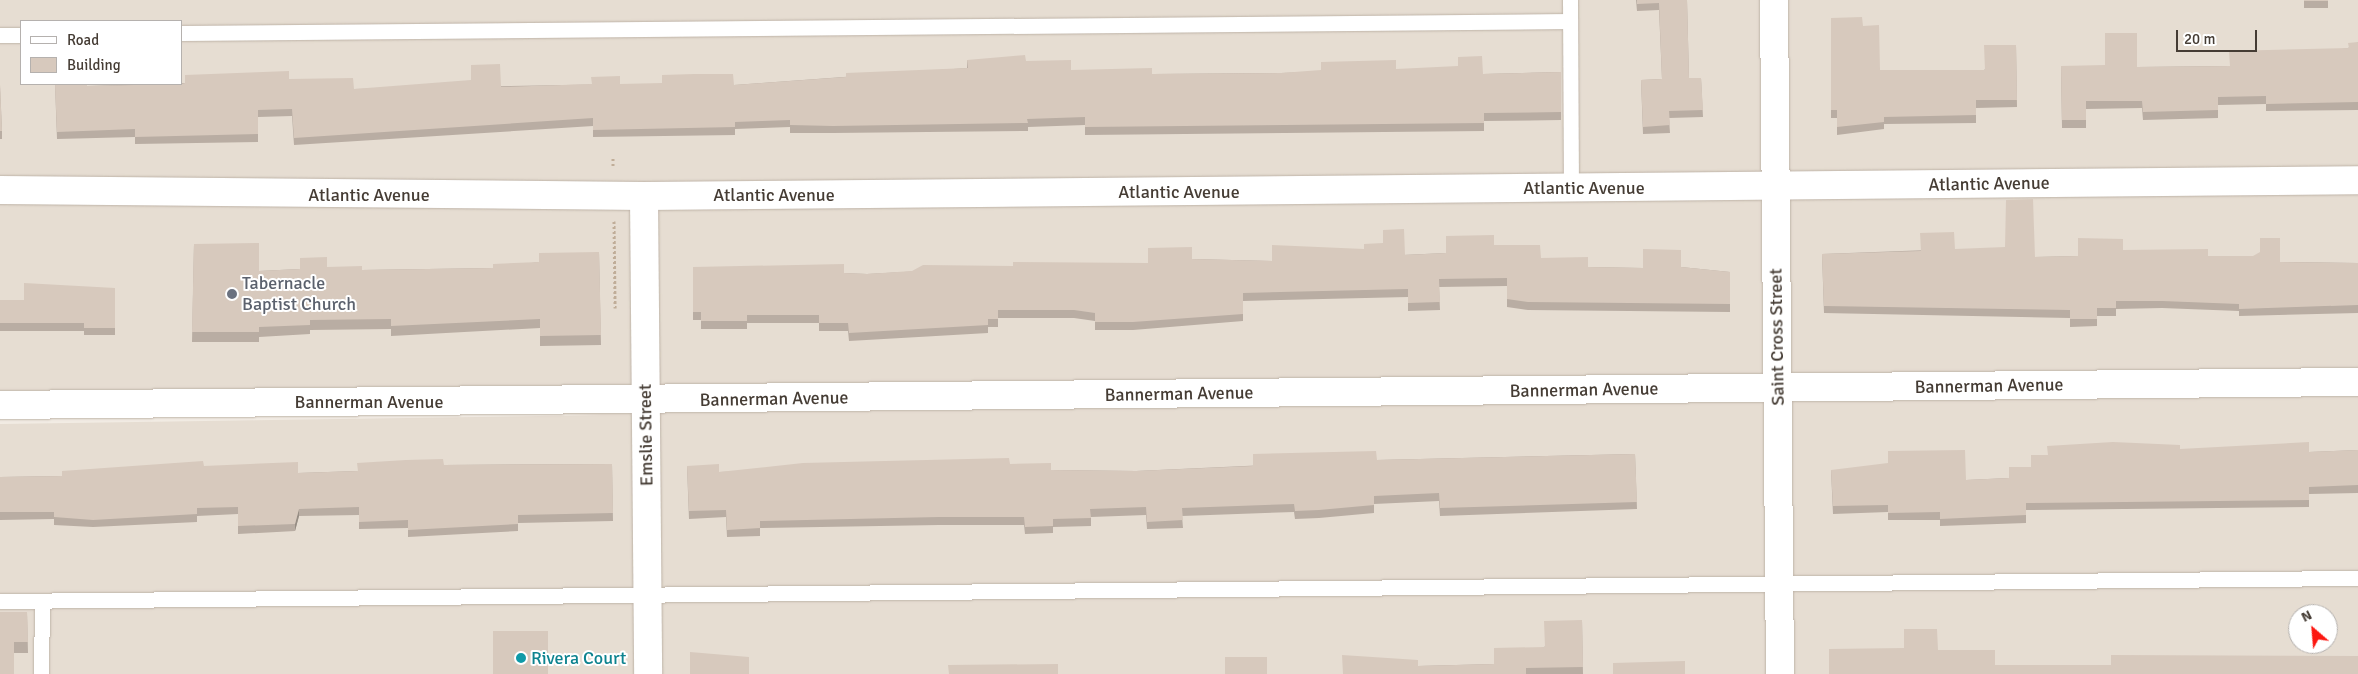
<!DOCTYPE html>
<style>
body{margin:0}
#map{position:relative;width:2358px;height:674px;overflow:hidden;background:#f2ece4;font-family:Signika,sans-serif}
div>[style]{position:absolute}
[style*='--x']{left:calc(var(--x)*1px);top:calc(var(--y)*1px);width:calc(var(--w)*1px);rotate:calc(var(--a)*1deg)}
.residential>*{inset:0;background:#e6ddd2}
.path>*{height:3px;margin-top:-1.5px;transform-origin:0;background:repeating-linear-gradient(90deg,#c0ad98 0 2.5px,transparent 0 5px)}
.roads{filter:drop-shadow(0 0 1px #beb3a7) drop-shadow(0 0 1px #beb3a7)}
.lane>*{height:15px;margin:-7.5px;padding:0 7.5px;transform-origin:7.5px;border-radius:7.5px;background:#fff}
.street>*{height:28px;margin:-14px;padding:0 14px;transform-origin:14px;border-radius:14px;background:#fff}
.wall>*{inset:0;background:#b9ada3;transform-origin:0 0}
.shaded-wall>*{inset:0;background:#968d84}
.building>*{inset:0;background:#d7c9bd;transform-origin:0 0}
.dots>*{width:14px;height:14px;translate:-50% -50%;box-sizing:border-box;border:2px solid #fff;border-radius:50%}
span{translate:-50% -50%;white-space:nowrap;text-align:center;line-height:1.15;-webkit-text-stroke:4px #fff;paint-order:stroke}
.street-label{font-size:18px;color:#453c34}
.worship-label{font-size:18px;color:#5b616d}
.left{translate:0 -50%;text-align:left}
.culture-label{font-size:18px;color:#0d838f}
.legend{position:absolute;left:20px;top:20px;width:162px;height:65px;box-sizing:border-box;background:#fff;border:1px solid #b5b1ae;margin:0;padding:6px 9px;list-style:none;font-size:15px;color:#453c34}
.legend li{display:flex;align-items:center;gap:10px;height:25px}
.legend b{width:25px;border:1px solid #b5b1ae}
.north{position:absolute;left:2288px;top:604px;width:50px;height:50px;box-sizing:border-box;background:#fff;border:1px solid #b5b1ae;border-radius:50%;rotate:333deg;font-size:14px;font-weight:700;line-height:20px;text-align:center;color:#453c34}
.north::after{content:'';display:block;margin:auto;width:18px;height:22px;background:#fc1711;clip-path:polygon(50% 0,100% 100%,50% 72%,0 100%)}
.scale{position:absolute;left:2176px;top:30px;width:81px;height:22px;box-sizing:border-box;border:2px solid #453c34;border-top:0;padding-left:6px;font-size:15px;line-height:18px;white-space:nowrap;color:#453c34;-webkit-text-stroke:4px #fff;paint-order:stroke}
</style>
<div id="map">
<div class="residential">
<div style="clip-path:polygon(evenodd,0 0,2358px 0,2358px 674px,0 674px,0 424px,602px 415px,0 402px,0 0,21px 21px,181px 21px,181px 84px,21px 84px,21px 21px,0 0,2298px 614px,2328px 614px,2328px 644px,2298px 644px,2298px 614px)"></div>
</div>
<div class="path">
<div style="--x:613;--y:158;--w:10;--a:90"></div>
<div style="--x:614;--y:221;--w:87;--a:89.3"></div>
</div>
<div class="roads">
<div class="lane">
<div style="--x:1570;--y:0;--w:188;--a:89.7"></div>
<div style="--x:181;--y:33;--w:1389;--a:-0.49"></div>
<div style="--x:0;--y:35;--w:21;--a:0"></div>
<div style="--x:0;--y:601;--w:2358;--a:-0.56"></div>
<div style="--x:41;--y:674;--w:73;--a:-89.2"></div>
</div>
<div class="street">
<div style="--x:1774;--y:0;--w:674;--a:89.49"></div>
<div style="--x:0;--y:190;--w:644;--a:0.53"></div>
<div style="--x:644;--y:196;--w:1714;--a:-0.53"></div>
<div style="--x:644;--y:196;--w:478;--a:89.5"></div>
<div style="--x:0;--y:405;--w:2358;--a:-0.56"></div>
</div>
</div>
<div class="wall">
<div style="clip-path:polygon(1636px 0,1687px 0,1689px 78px,1701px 78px,1703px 117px,1669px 118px,1670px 133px,1643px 134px,1641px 80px,1662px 79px,1659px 10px,1637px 11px)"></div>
<div style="left:2304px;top:0;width:24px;height:8px"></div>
<div style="clip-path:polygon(1831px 18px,1863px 26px,1880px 70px,1984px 70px,2016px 45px,2017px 107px,1976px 108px,1976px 123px,1884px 124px,1884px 129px,1837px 135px,1837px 118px,1831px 118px)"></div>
<div style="clip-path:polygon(2358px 42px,2358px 110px,2266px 111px,2266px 104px,2218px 105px,2218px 118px,2143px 120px,2142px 108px,2086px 109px,2086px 128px,2062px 128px,2061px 66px,2137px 67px,2230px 66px,2348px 48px)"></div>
<div style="clip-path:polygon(967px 60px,1026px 61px,1071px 70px,1152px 74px,1281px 73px,1396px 69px,1483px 74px,1561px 72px,1561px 120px,1484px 121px,1484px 131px,1085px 135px,1085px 125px,1028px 127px,1028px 131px,833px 133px,790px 133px,790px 127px,735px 129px,735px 135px,593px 137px,593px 126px,294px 145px,292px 116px,258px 117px,258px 142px,135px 144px,135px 137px,57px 139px,55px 84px,87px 86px,185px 83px,289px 79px,354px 89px,620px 84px,734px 85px,967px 68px)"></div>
<div style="clip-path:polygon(0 85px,2px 131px,2px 139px,0 139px)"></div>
<div style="clip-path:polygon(194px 244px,259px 271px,300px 269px,300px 258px,327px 267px,362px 270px,493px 268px,539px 262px,599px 252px,601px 345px,540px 346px,540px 328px,391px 336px,391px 329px,310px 330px,310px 334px,259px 337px,259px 342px,192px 342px)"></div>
<div style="clip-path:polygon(1494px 245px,1541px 258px,1588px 267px,1643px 268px,1681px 267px,1730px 272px,1730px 312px,1528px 310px,1507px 307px,1507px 286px,1439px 287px,1440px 310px,1408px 311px,1408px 297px,1243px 301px,1243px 321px,1133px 330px,1095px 330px,1095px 321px,1074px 318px,998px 318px,998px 327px,988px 327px,988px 333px,849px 341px,848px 331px,819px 331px,819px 323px,747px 323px,747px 329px,701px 329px,701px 320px,693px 320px,693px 267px,867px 274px,1013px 266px,1148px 263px,1192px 259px,1272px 261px,1446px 253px)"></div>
<div style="clip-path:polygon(1955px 249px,2035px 257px,2078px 256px,2123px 250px,2208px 256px,2280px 262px,2358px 263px,2358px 313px,2239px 316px,2239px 311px,2162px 308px,2116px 309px,2116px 316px,2097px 316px,2097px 326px,2070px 327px,2070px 318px,1824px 313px,1822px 254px)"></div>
<div style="clip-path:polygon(115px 288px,115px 335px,84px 335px,84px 331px,0 331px,0 300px,24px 300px)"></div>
<div style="clip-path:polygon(2180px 449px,2309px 452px,2358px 450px,2358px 493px,2309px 494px,2309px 507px,2026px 510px,2026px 523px,1940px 526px,1940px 520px,1888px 520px,1888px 512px,1833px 514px,1831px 470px,1966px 480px,2009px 478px,2031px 467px,2047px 455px)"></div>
<div style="clip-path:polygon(1635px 454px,1637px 509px,1440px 516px,1439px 501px,1374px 504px,1374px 513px,1319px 518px,1295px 519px,1294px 512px,1182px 516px,1183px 528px,1147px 529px,1146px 515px,1091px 517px,1091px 526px,1053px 527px,1053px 533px,1025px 534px,1024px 525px,939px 525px,760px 528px,760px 536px,727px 537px,726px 517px,689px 519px,687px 466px,719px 472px,1010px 464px,1051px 470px,1136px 471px,1377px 460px)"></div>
<div style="clip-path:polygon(612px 464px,613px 521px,518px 523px,518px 531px,408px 537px,408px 528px,359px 529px,359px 515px,299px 516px,295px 531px,238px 534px,238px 514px,197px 516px,197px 522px,93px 527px,54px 525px,54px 519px,0 520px,0 477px,62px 476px,204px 466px,298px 473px,357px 471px,444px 465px)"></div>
<div style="clip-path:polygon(27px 612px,28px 653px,14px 653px,0 674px)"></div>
<div style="clip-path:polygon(1582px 620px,1583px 674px,1328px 674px,1343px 674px,1418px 666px,1494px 664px,1544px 647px)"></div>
</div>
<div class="shaded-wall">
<div style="clip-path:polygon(299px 509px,299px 516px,295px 531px,295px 524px)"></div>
</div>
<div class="building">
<div style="clip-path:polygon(1637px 0,1687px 0,1689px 78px,1701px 78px,1703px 110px,1669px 111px,1670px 125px,1643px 127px,1641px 80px,1662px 79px,1659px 3px,1637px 4px)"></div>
<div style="left:2304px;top:0;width:24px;height:1px"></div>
<div style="clip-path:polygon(1862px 17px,1863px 26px,1879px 25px,1880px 70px,1985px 70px,1984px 45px,2016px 45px,2017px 100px,1976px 100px,1976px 115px,1884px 117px,1884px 122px,1837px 127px,1837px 110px,1831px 110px,1831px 18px)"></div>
<div style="clip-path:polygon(2105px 33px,2137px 33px,2137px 67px,2230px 66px,2229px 51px,2349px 48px,2348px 43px,2358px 42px,2358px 102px,2266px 104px,2266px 96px,2218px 97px,2218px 110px,2143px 112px,2142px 101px,2086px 101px,2086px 120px,2062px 120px,2061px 66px,2105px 65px)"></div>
<div style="clip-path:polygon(1025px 55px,1026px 61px,1071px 60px,1071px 70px,1152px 68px,1152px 74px,1281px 73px,1321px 70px,1321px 62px,1396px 60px,1396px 69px,1458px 66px,1458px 57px,1482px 56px,1483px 74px,1561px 72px,1561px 112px,1484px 113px,1484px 123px,1085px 127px,1085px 117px,1027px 119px,1028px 123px,833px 126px,790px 125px,790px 120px,735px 122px,735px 127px,593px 130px,593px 118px,294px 138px,292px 109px,258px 110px,258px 134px,135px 137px,135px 129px,57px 132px,55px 84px,87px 84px,87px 86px,181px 84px,185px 83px,185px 75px,289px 71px,289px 79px,353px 78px,354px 89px,471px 80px,471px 65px,500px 64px,501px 87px,592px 84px,591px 77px,620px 76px,620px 84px,662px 83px,662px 75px,694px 74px,733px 74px,734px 85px,846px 77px,846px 73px,968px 68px,967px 60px)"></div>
<div style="clip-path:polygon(0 85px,2px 131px,0 131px)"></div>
<div style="clip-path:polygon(2033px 199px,2035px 257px,2078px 256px,2078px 238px,2123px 239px,2123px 250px,2208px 249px,2208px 256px,2253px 256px,2260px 252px,2260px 238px,2280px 238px,2280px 262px,2358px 263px,2358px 305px,2239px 309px,2239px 304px,2162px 301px,2116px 301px,2116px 308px,2097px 308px,2097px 319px,2070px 319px,2070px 310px,1824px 306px,1822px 254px,1921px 251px,1920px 233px,1954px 232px,1955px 249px,2005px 247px,2006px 200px)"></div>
<div style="clip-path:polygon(1404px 229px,1405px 255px,1446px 253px,1446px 236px,1494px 235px,1494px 245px,1540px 245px,1541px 258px,1588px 257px,1588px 267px,1643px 268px,1643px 249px,1681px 250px,1681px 267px,1730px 272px,1730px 304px,1528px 302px,1507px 299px,1507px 278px,1439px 279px,1440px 302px,1408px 303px,1408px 289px,1243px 293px,1243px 314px,1133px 322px,1095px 322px,1095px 313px,1074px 310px,998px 310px,998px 319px,988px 319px,988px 325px,849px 333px,848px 323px,819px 323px,819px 315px,747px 315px,747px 321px,701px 321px,701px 312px,693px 312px,693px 267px,844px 264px,844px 273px,867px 274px,912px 271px,923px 265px,1013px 266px,1013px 262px,1148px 263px,1148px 248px,1192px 247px,1192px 259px,1272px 261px,1272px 245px,1364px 249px,1364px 244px,1383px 243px,1383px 230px)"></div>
<div style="clip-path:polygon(259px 243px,259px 271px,300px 269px,300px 258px,327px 257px,327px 267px,362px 266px,362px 270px,493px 268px,493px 264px,539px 262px,539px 253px,599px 252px,601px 335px,540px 336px,540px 319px,391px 326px,391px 319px,310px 320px,310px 325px,259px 327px,259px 332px,192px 332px,194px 244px)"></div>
<div style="clip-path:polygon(24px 283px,115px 288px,115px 328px,84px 328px,84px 323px,0 323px,0 300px,24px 300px)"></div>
<div style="clip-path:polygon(2113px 442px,2180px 445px,2180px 449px,2309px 442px,2309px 452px,2358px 450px,2358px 485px,2309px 487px,2309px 500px,2026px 503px,2026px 515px,1940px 519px,1940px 512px,1888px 513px,1888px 505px,1833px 506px,1831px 470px,1888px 463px,1888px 451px,1965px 450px,1966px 480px,2009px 478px,2009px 467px,2031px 467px,2031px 455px,2048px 455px,2047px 446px)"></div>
<div style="clip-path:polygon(1376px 451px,1377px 460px,1635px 454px,1637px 502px,1440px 508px,1439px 493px,1374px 496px,1374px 505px,1319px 510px,1295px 511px,1294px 504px,1182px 508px,1183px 520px,1147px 522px,1146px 507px,1090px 509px,1091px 518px,1053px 519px,1053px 526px,1025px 527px,1024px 517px,939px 517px,760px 521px,760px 528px,727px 530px,726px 510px,689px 511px,687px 466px,719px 464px,719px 472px,803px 463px,1009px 458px,1010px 464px,1051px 463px,1051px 470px,1136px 471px,1253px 466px,1253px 454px)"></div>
<div style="clip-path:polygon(443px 459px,444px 465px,612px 464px,613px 513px,518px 515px,518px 524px,408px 530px,408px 520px,359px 522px,359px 507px,299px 509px,295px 524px,238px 526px,238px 507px,197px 508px,197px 514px,93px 520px,54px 517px,54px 512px,0 512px,0 477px,62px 476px,62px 471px,203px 461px,204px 466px,298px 462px,298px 473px,358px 471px,357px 463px,406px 460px)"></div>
<div style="clip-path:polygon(0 612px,27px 612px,28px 642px,14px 642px,14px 674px,0 674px)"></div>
<div style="clip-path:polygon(1582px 620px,1583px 667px,1526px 668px,1526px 674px,1328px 674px,1343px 674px,1342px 655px,1418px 660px,1418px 666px,1494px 664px,1494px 648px,1545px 647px,1544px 621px)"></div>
<div style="clip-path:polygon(1904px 629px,1937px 629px,1938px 650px,1995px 650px,1995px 665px,2111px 665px,2111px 655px,2358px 656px,2358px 674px,1829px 674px,1829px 649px,1904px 648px)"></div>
<div style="left:493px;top:631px;width:55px;height:43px"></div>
<div style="clip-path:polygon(690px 652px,749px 657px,749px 674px,690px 674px)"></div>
<div style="left:1225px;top:657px;width:42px;height:17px"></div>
<div style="clip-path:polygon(1685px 661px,1685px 674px,1613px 674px,1613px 663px)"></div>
<div style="clip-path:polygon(1058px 664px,1058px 674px,1062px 674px,949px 674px,948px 665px)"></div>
</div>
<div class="dots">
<div style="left:232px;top:294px;background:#6b7280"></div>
<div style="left:521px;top:658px;background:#0f9aa8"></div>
</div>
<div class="street-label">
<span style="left:1989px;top:184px;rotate:-1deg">Atlantic Avenue</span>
<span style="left:1584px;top:188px">Atlantic Avenue</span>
<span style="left:1179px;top:192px">Atlantic Avenue</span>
<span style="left:369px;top:195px">Atlantic Avenue</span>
<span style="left:774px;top:195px">Atlantic Avenue</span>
<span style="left:1777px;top:337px;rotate:-91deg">Saint Cross Street</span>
<span style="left:1989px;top:386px;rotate:-1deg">Bannerman Avenue</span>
<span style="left:1584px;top:390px;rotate:-1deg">Bannerman Avenue</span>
<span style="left:1179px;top:394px;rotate:-1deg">Bannerman Avenue</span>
<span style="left:774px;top:399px;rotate:-1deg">Bannerman Avenue</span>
<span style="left:369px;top:402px">Bannerman Avenue</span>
<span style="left:646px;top:435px;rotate:-91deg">Emslie Street</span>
</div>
<div class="worship-label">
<span class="left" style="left:242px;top:294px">Tabernacle<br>Baptist Church</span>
</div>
<div class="culture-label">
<span class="left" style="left:531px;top:658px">Rivera Court</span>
</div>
<ul class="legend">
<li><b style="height:6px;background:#fff"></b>Road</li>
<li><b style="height:14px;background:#d7c9bd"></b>Building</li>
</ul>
<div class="north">N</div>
<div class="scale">20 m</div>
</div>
